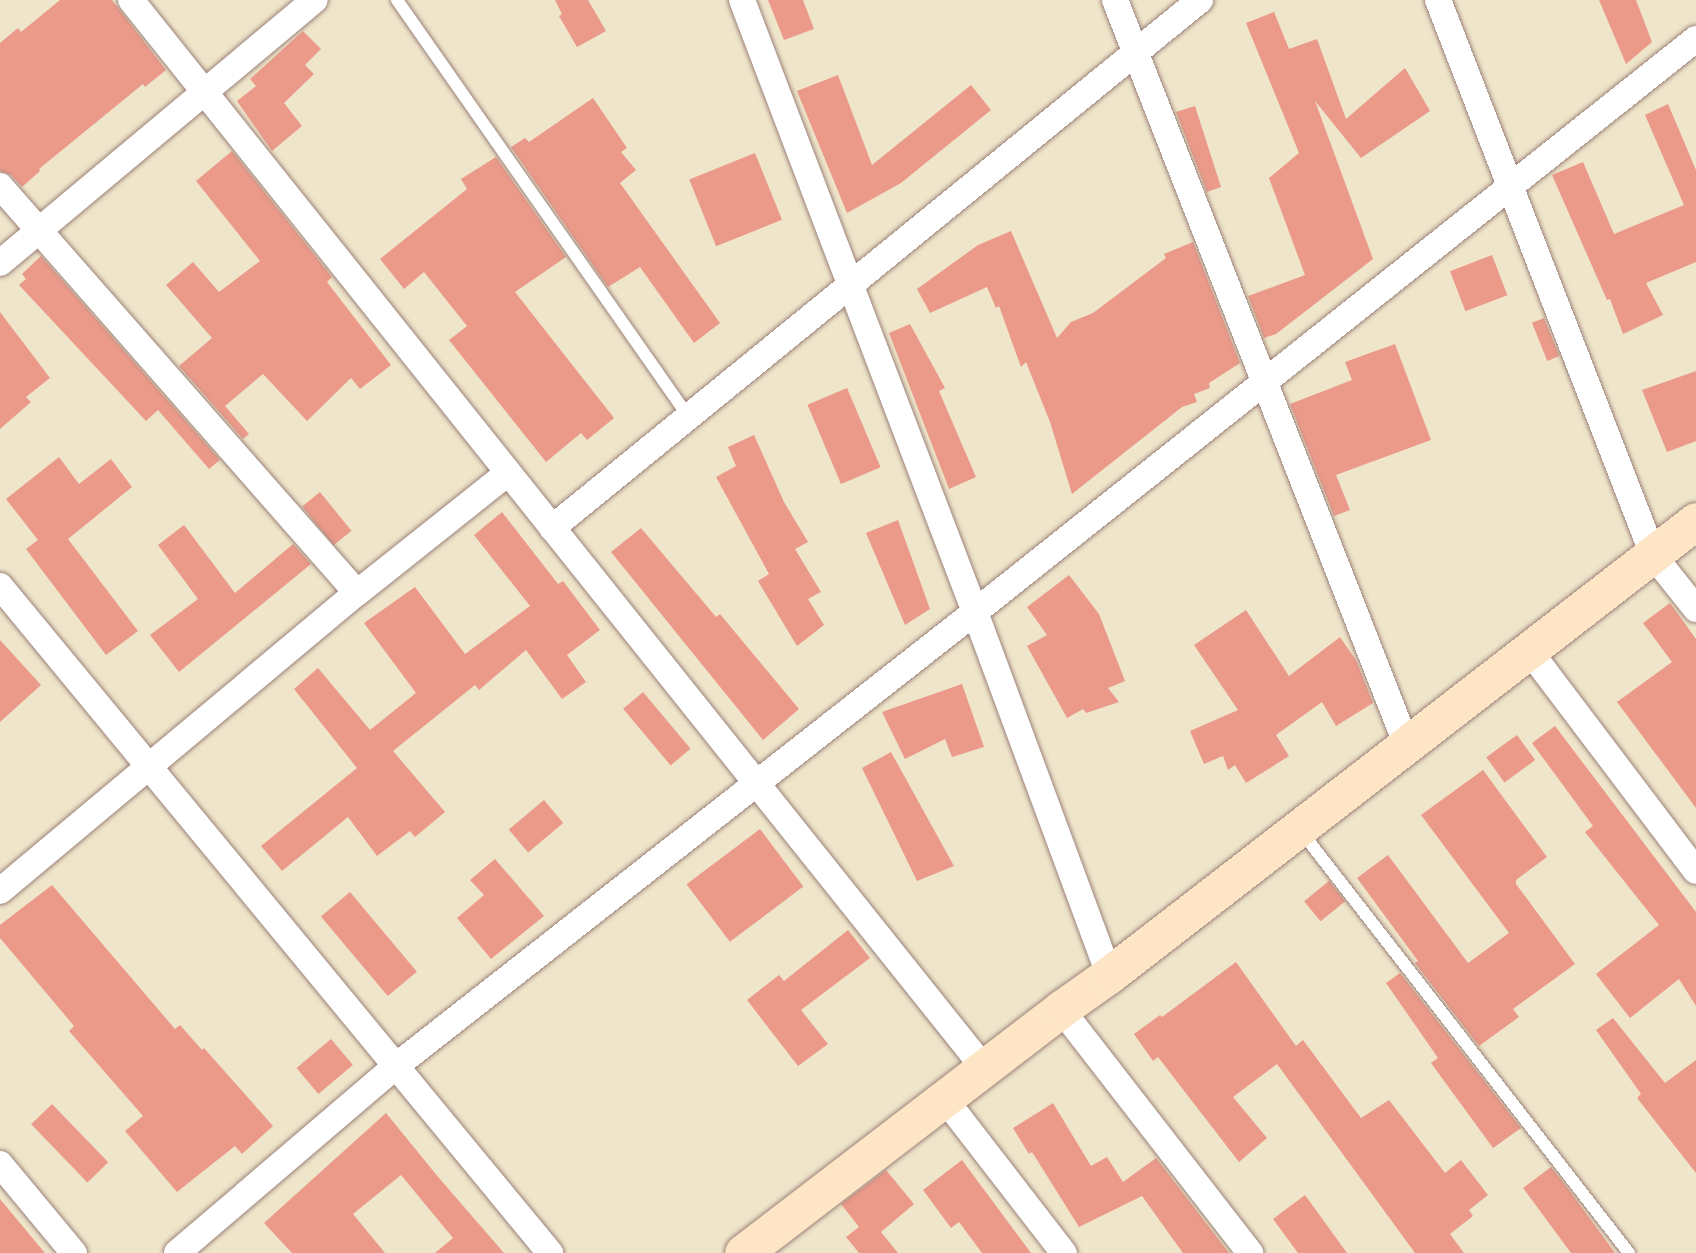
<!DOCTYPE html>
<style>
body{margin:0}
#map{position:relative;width:1696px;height:1253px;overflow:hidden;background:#efe5ca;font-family:Mali,sans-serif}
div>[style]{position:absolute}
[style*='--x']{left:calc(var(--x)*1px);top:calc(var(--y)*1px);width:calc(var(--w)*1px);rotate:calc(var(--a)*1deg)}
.building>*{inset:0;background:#eb9a8a;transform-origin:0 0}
.roads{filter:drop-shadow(0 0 2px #9c827a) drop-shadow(0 0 2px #9c827a)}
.lane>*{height:12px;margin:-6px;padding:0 6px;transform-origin:6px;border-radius:6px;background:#fff}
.street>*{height:26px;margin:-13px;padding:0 13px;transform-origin:13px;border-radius:13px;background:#fff}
.secondary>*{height:37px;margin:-18.5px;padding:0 18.5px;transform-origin:18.5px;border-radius:18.5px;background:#fde5c5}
span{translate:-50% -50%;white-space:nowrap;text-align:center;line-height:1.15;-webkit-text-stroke:6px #f6f6f2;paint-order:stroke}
</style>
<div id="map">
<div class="building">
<div style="clip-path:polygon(60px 0,112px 0,166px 70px,145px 87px,143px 84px,39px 169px,40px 171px,22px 187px,11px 175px,0 171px,0 43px,18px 28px,21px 32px)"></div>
<div style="clip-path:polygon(555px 0,588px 0,606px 31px,577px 47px,559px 16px,562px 14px)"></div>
<div style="clip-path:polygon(768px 0,803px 0,814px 29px,784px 40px)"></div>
<div style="clip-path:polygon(1599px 0,1636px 0,1652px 42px,1626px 64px)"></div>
<div style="clip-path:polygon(1274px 12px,1289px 49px,1317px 39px,1346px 119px,1405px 68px,1430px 111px,1361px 158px,1315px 101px,1373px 259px,1276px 334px,1264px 338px,1248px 296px,1305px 275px,1269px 178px,1299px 153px,1246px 23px)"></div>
<div style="clip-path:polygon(303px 31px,321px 49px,305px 65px,314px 74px,284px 103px,302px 126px,272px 151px,237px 101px,256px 86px,250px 79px)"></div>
<div style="clip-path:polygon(838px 75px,872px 165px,971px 85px,991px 110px,901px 183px,847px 213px,797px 91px)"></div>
<div style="clip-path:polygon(593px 98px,627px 148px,621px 152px,636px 170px,620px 183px,720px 323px,694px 343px,640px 267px,608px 287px,511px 147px,525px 138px,529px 142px)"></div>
<div style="clip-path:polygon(1668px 104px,1696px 170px,1696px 262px,1646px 283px,1663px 315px,1623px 334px,1610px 299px,1607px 300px,1552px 175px,1583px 162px,1614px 234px,1684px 205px,1645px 115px)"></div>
<div style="clip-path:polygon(1195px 106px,1221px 187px,1207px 192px,1176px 112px)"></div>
<div style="clip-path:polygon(232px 151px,332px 277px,327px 282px,391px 365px,360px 389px,351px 378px,307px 421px,263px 374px,225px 406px,249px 434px,243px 439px,179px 366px,212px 338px,166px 285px,193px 262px,219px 292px,260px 261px,196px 181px)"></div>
<div style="left:755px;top:153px;width:72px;height:71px;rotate:68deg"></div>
<div style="clip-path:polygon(496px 157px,566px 257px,515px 292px,614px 418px,587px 440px,581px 433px,546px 462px,449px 340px,467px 326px,424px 272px,404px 289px,380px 259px,467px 189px,461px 179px)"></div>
<div style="clip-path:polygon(1011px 231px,1057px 338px,1071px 322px,1093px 313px,1166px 258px,1164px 254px,1193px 242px,1240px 363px,1209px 383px,1210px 388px,1194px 394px,1197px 402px,1182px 407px,1072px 494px,1050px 422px,1026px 362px,1021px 367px,999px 306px,996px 308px,987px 287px,930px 313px,917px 289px,978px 245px)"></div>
<div style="left:1492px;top:255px;width:43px;height:45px;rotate:69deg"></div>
<div style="clip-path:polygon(41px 256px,220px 460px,209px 469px,158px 410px,146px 421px,19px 285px,26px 279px,22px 274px)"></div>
<div style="clip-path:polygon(0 312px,50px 378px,26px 397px,31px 402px,0 429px)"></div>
<div style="left:1544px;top:318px;width:41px;height:13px;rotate:68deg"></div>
<div style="clip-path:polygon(910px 324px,945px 388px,939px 391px,976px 477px,949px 489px,889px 333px)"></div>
<div style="clip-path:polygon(1395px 344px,1431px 440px,1336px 475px,1350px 510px,1334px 516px,1290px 404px,1352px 380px,1345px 362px)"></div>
<div style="clip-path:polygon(1696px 371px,1696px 441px,1667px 452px,1642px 390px)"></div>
<div style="left:847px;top:388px;width:86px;height:43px;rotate:67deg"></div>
<div style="clip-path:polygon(754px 435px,784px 502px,808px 542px,795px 549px,821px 592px,808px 599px,824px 625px,797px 646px,758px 581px,769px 574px,716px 477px,736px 466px,728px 447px)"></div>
<div style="clip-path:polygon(59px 457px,79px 484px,111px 459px,132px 487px,68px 539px,138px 631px,106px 655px,26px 549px,38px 540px,6px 499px)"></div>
<div style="left:320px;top:492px;width:50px;height:23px;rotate:51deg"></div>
<div style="clip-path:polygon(502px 512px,558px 584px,563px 581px,600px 630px,567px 655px,586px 682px,562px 699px,526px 650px,479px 690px,475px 685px,393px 751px,445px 812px,415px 837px,410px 831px,377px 856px,348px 817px,282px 871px,261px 846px,357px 768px,294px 689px,318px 668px,370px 730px,416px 693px,364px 623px,415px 587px,465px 654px,530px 606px,474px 535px)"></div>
<div style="clip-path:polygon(898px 520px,930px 609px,905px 625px,866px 533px)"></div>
<div style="clip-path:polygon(184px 525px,235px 593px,293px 544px,311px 564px,179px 672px,150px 635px,198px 599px,158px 545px)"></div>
<div style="clip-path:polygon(641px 528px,716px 617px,720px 614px,799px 709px,763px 740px,611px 552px)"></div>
<div style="clip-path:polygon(1069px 575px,1099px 614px,1125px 681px,1108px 688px,1119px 702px,1086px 713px,1083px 709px,1067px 718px,1027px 646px,1047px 635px,1027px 607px)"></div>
<div style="clip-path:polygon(1670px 603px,1696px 639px,1696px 808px,1617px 702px,1672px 662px,1643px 623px)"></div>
<div style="clip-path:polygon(1246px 610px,1289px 676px,1340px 637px,1356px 660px,1373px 703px,1336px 726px,1322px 702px,1276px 735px,1289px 756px,1246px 783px,1235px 765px,1228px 770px,1223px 756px,1204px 764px,1190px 731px,1238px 710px,1194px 645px)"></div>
<div style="clip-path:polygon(0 640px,41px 685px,0 722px)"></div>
<div style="clip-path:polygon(962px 684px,984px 747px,952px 757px,945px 739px,905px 759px,882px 712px)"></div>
<div style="left:643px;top:692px;width:74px;height:26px;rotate:50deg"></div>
<div style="clip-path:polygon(1555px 726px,1696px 912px,1696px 1006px,1679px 979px,1630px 1018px,1596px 974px,1659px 925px,1585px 832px,1593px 826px,1532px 743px)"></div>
<div style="left:1517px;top:735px;width:31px;height:38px;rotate:54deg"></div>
<div style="clip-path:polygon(891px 752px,954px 866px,917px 881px,862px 768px)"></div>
<div style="clip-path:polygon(1483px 770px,1547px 857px,1516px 880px,1516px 884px,1575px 964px,1513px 1009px,1519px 1017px,1479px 1046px,1415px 963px,1418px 961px,1357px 878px,1388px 855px,1468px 963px,1509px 933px,1421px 815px)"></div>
<div style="left:544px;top:800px;width:30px;height:46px;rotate:50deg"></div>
<div style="left:760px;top:829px;width:72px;height:92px;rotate:53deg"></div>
<div style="clip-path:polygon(495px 859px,544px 916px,491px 959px,457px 918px,484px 895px,470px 880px)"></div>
<div style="left:1329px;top:881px;width:26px;height:32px;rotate:51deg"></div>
<div style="clip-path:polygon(52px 885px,175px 1029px,180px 1025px,202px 1050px,204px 1048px,273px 1126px,242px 1154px,235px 1146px,177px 1192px,125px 1131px,143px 1116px,69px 1031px,74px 1026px,0 938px,0 925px)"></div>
<div style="left:350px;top:892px;width:104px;height:38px;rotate:50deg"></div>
<div style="clip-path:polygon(848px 930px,870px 958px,801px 1010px,828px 1044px,798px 1066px,747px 1000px,779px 975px,784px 981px)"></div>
<div style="clip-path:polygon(1236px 962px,1296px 1046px,1303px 1040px,1361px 1118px,1389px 1100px,1445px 1173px,1461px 1160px,1488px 1195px,1469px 1210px,1473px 1216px,1450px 1234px,1464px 1253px,1415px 1253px,1277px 1064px,1233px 1097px,1267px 1138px,1239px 1162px,1158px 1057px,1153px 1061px,1134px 1034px,1160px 1015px,1162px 1017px)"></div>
<div style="clip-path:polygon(1400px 973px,1521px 1128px,1493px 1148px,1431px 1063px,1438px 1058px,1386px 983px)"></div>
<div style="clip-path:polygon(1613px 1018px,1665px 1083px,1696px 1060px,1696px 1173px,1637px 1098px,1641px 1094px,1596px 1030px)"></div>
<div style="left:331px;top:1039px;width:34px;height:45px;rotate:50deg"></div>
<div style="clip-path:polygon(1053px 1103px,1091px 1166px,1107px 1157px,1123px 1182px,1156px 1158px,1229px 1253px,1183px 1253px,1142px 1196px,1079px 1227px,1032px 1152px,1029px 1154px,1013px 1128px)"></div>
<div style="left:52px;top:1104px;width:81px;height:29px;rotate:46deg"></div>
<div style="clip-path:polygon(386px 1113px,439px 1178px,504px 1253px,435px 1253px,453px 1238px,401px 1175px,353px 1214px,385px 1253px,292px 1253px,264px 1223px)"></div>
<div style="clip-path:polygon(962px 1160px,1031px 1253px,982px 1253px,959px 1222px,951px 1228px,923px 1190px)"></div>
<div style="clip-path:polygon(1551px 1167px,1566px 1186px,1615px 1253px,1571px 1253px,1523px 1188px)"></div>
<div style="clip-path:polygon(886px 1170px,914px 1204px,881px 1232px,898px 1253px,859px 1253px,846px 1237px,859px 1227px,841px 1204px)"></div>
<div style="clip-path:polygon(1305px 1195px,1347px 1253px,1298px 1253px,1273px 1219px)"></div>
<div style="clip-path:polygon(0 1199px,45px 1253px,0 1253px)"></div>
</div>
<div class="roads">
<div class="lane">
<div style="--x:397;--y:0;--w:508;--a:55.03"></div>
<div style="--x:1300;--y:830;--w:536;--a:52.13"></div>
</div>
<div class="street">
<div style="--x:131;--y:0;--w:1367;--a:51.39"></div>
<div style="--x:742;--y:0;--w:655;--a:69.16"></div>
<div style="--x:975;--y:612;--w:387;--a:69.7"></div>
<div style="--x:1115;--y:0;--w:801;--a:68.62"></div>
<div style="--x:1438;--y:0;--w:595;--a:68.82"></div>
<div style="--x:1653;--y:555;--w:69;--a:51.5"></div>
<div style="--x:0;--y:186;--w:541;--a:48.74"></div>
<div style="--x:0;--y:263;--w:410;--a:-39.9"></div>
<div style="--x:552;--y:528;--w:836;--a:-39.17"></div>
<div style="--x:0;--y:586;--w:865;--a:50.49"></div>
<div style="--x:1528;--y:649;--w:278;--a:52.9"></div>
<div style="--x:0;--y:891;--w:465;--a:-39.9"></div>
<div style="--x:357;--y:593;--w:193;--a:-38.5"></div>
<div style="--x:1061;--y:1009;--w:309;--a:52.2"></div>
<div style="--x:944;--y:1098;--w:196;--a:52.3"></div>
<div style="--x:0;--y:1164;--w:116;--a:50.3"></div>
<div style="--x:177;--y:1253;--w:288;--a:-40.5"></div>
<div style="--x:396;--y:1066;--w:736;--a:-38.1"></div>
<div style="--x:975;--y:612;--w:921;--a:-38.48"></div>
</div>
<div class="secondary">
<div style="--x:743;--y:1253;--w:401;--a:-37.5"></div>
<div style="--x:1061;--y:1009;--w:59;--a:-35.3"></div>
<div style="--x:1109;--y:975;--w:742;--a:-37.72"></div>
</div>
</div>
</div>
